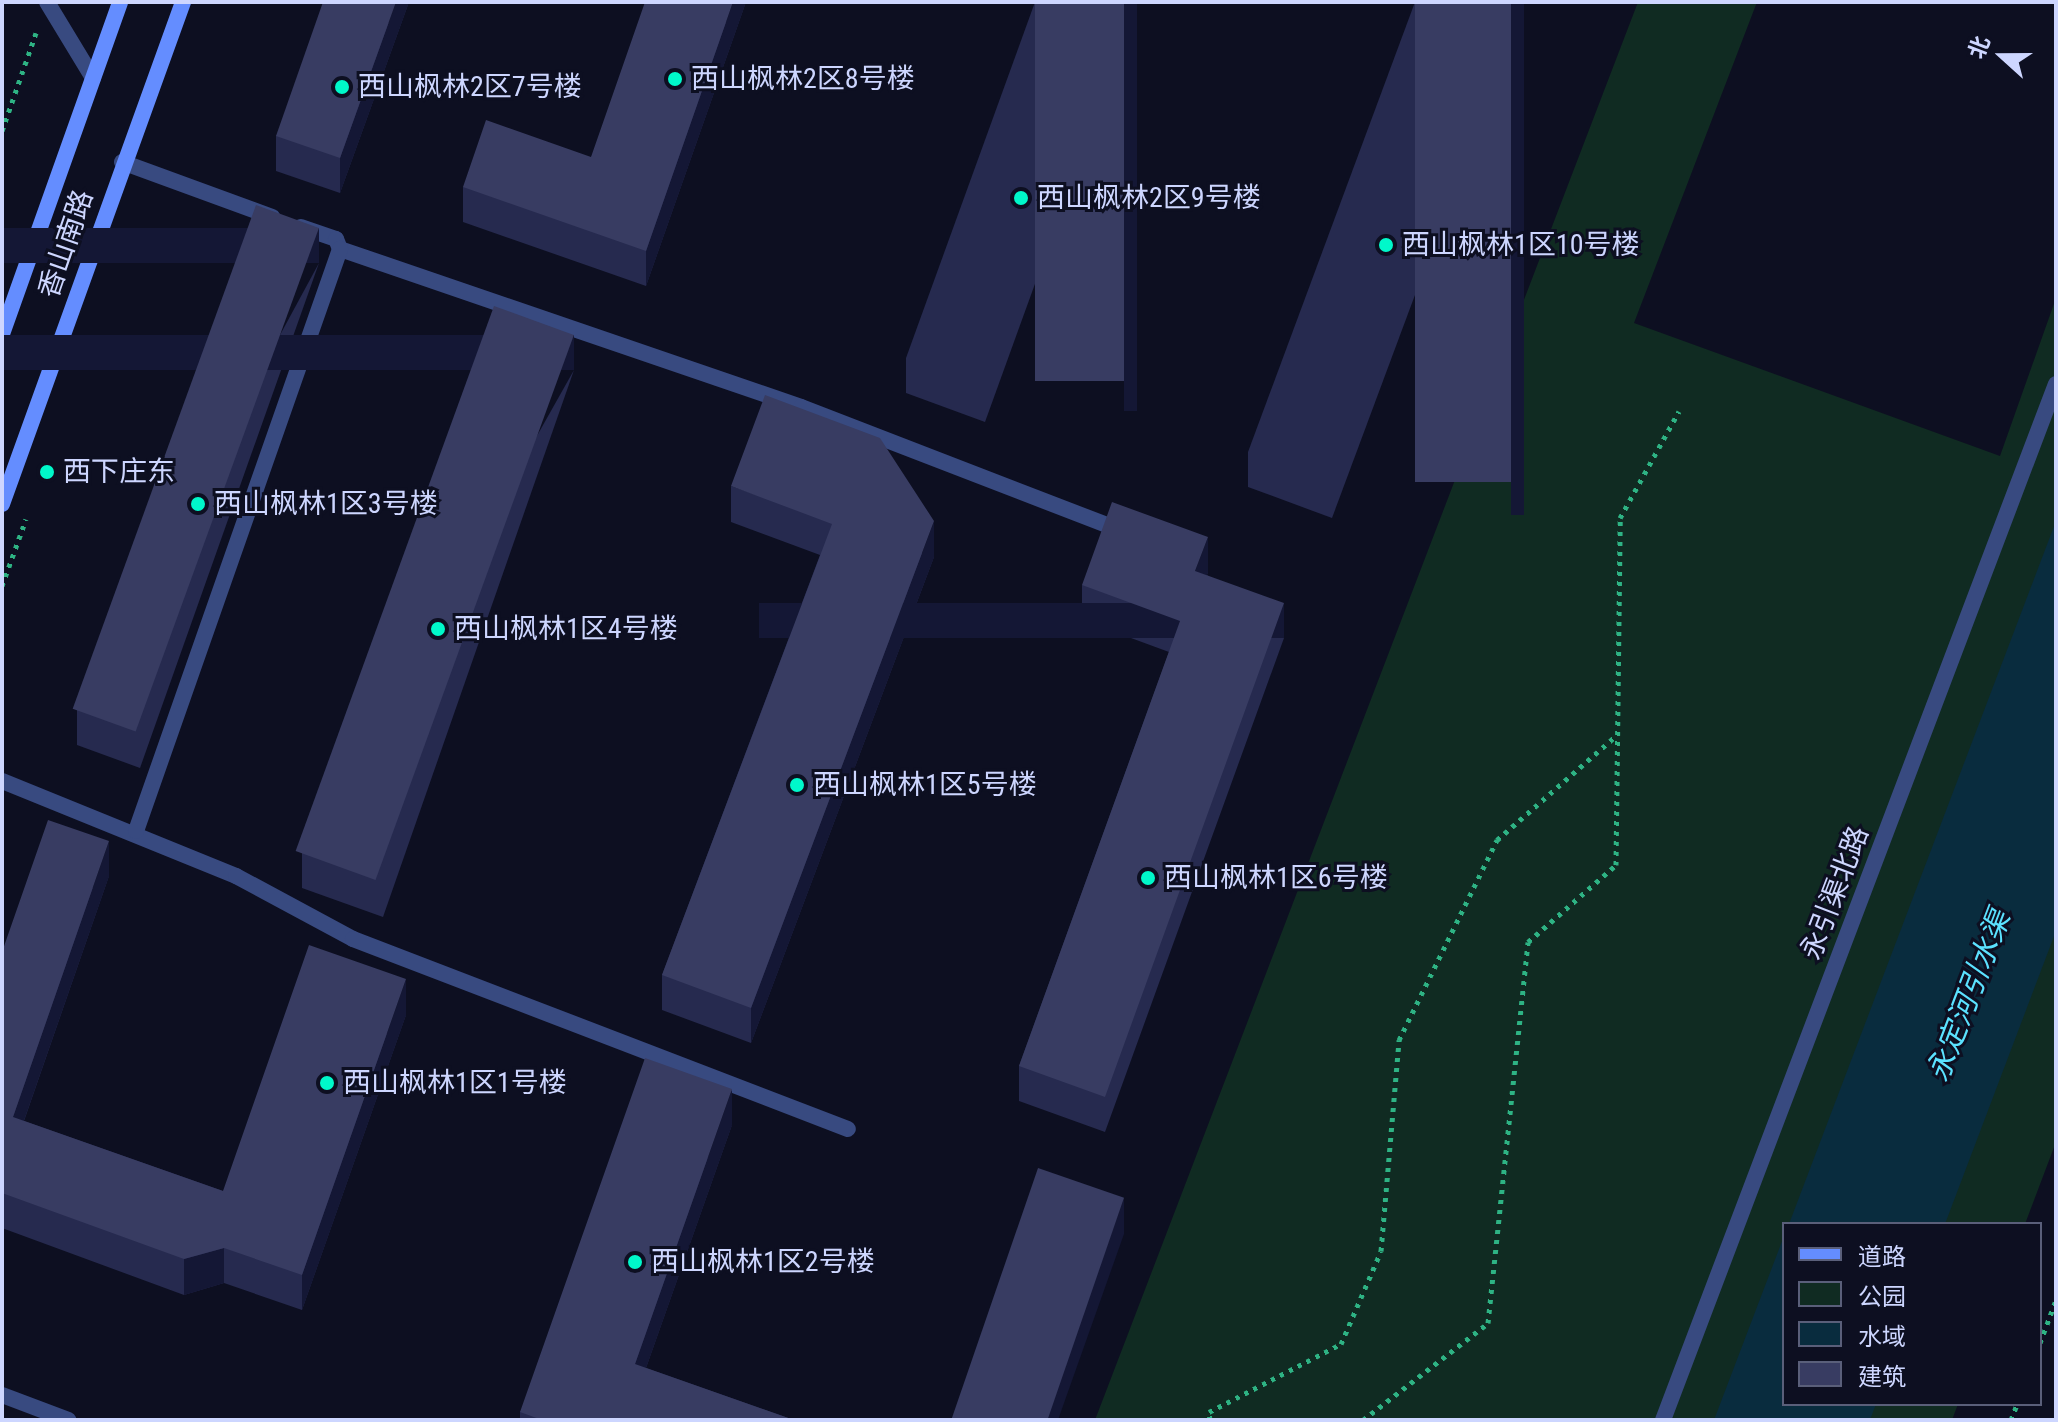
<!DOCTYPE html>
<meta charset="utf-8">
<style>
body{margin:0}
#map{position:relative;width:2058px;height:1422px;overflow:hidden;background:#0d0f21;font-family:"Roboto Condensed","Noto Sans SC",sans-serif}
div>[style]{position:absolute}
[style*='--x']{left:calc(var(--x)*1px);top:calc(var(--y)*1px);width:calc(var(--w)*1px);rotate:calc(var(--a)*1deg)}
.green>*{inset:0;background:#102b22}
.water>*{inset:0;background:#092c3e}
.path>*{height:5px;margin-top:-2.5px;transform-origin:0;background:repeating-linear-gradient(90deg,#2eb384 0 4px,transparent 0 10px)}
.minor>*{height:16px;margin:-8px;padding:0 8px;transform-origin:8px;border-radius:8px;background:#384a80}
.tertiary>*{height:16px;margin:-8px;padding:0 8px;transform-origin:8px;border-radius:8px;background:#384a80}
.secondary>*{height:16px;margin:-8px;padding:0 8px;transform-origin:8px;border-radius:8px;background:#648dff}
.wall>*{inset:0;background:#262a4f}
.shaded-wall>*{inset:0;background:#141735;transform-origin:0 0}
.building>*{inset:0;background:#383c62;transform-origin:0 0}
.dots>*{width:22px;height:22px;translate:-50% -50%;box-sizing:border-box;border:4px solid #0d0f21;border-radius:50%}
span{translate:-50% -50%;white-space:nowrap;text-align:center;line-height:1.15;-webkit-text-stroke:6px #0d0f21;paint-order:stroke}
.poi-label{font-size:28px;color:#cdd6ff}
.left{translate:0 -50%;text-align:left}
.street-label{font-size:28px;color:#cdd6ff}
.water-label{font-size:30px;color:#5be2ff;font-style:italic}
.frame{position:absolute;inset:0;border:4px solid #cdd6ff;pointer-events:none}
.legend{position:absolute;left:1782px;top:1222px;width:260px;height:184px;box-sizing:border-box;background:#0d0f21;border:2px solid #5a5f7a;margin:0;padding:10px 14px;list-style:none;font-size:24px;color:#cdd6ff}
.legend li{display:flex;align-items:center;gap:16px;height:40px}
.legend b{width:40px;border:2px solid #5a5f7a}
.north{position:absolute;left:1962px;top:16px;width:80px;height:80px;-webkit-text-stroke:6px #0d0f21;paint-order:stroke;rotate:291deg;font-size:22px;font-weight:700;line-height:32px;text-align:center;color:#cdd6ff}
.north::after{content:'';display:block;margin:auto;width:28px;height:36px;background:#cdd6ff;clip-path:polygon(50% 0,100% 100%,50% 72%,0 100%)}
</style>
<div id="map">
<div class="green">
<div style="clip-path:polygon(1638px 2px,1757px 2px,1634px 323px,2000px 456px,2056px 298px,2056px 1142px,2025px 1224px,1784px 1224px,1784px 1404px,1958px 1404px,1952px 1420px,1095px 1420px)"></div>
</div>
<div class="water">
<div style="clip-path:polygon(2056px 521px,2056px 931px,1945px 1224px,1789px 1224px)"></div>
<div style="clip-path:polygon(1784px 1236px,1784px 1404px,1876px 1404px,1870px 1420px,1714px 1420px)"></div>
</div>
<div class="path">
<div style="--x:2;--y:131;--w:104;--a:-70.9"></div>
<div style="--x:2;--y:586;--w:71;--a:-70.3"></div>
<div style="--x:2040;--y:1343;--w:46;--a:-69.6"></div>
<div style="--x:1210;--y:1420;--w:8;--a:-97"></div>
<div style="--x:1209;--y:1412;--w:148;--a:-27.3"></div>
<div style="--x:1341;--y:1344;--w:101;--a:-66.7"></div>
<div style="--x:1381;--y:1251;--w:212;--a:-85.1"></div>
<div style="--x:1399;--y:1040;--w:223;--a:-63.9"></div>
<div style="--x:1497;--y:840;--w:158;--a:-41.2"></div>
<div style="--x:1363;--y:1420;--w:158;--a:-37.8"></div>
<div style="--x:1488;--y:1323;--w:383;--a:-84"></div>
<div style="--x:1528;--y:942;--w:117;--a:-41.2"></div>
<div style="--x:1616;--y:865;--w:347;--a:-89.3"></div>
<div style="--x:1620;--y:518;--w:122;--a:-61.1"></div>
<div style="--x:2011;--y:1420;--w:17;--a:-69"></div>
</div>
<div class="minor">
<div style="--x:47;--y:2;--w:89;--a:58.8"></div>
<div style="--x:122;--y:162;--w:160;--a:20.1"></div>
<div style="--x:301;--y:227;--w:37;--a:19"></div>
<div style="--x:336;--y:239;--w:11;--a:68"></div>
<div style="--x:340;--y:249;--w:487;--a:18.9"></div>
<div style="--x:801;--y:407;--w:337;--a:21.1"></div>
<div style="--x:2;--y:781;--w:253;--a:22.1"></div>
<div style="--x:236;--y:876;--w:133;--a:28.3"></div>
<div style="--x:353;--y:939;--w:530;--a:21"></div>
<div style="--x:136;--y:831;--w:617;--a:-70.68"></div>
<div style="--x:1663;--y:1420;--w:1108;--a:-69.23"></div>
</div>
<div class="tertiary">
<div style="--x:2;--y:1395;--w:71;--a:20.7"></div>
</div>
<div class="secondary">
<div style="--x:2;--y:334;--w:352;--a:-70.4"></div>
<div style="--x:2;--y:504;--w:534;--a:-70.17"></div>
</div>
<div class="wall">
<div style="clip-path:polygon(409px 2px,340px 193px,276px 171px,276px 136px)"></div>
<div style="clip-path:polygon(746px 2px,646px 286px,463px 222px,463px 187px,591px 157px)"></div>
<div style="clip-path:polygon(1035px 2px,1137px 2px,985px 422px,906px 393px,906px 358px)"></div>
<div style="clip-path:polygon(1415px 2px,1524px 2px,1332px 518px,1248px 487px,1248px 452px)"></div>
<div style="clip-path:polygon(319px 263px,140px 768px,77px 745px,77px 710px)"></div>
<div style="clip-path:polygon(574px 370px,383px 917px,302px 888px,302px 853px)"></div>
<div style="clip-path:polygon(731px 486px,934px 557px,751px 1043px,662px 1010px,662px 975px,820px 555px,731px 522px)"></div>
<div style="clip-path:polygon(1208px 572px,1207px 575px,1284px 638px,1105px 1132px,1019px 1101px,1019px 1066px,1169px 652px,1082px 620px,1082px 585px)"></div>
<div style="clip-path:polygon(109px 876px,24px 1121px,223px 1191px,406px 1015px,302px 1310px,224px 1283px,184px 1295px,2px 1228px,2px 952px)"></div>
<div style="clip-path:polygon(732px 1125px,646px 1368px,794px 1420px,520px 1420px,520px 1412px)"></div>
</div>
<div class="shaded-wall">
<div style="clip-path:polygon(396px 2px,409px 2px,340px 193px,340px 158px)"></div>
<div style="clip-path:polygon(733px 2px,746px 2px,646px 286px,646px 251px)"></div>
<div style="left:1124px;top:2px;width:13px;height:409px"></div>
<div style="left:1511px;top:2px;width:13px;height:513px"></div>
<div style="left:319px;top:228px;width:35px;height:536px;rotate:90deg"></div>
<div style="left:574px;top:335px;width:35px;height:579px;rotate:90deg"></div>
<div style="clip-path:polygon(934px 521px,934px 557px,751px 1043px,751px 1008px)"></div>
<div style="clip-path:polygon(1208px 537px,1208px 572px,1195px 606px,1195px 571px)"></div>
<div style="left:1284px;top:603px;width:35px;height:525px;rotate:90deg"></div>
<div style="clip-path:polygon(109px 841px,109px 876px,13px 1152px,13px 1117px)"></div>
<div style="clip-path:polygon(406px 979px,406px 1015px,302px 1310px,302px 1275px)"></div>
<div style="clip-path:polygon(732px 1089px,732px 1125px,635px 1399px,635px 1364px)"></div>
<div style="clip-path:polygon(1124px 1198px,1124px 1234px,1058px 1420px,1045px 1420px)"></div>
<div style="clip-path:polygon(224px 1248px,224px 1283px,184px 1295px,184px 1259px)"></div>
</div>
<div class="building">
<div style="clip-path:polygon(323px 2px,396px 2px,340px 158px,276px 136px)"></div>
<div style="clip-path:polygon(645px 2px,733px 2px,646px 251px,463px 187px,486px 120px,591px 157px)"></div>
<div style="left:1035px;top:2px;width:89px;height:379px"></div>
<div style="left:1415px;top:2px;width:96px;height:480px"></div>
<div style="left:256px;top:205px;width:67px;height:536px;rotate:20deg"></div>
<div style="left:494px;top:306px;width:85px;height:580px;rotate:20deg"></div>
<div style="clip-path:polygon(765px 395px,880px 438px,934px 521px,751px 1008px,662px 975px,832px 524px,731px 486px)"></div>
<div style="clip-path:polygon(1112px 502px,1208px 537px,1195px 571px,1284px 603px,1105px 1097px,1019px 1066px,1180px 621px,1082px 585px)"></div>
<div style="clip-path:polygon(48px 820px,109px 841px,13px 1117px,223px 1191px,309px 945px,406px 979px,302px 1275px,224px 1248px,184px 1259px,2px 1193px,2px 952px)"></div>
<div style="clip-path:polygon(645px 1058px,732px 1089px,635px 1364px,794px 1420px,542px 1420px,520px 1412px)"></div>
<div style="left:1038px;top:1168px;width:91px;height:267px;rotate:19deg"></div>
</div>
<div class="dots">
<div style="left:675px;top:79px;background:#00f8ca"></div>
<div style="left:342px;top:87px;background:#00f8ca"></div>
<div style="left:1021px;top:198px;background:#00f8ca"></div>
<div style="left:1386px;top:245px;background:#00f8ca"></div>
<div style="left:47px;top:472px;background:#00f8ca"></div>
<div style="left:198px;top:504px;background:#00f8ca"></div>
<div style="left:438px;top:629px;background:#00f8ca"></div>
<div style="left:797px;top:785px;background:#00f8ca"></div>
<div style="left:1148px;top:878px;background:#00f8ca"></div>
<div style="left:327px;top:1083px;background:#00f8ca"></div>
<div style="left:635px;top:1262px;background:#00f8ca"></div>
</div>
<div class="poi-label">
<span class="left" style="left:691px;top:79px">西山枫林2区8号楼</span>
<span class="left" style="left:358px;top:87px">西山枫林2区7号楼</span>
<span class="left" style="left:1037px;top:198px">西山枫林2区9号楼</span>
<span class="left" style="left:1402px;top:245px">西山枫林1区10号楼</span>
<span class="left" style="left:63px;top:472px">西下庄东</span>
<span class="left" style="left:214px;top:504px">西山枫林1区3号楼</span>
<span class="left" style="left:454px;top:629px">西山枫林1区4号楼</span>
<span class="left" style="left:813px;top:785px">西山枫林1区5号楼</span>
<span class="left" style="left:1164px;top:878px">西山枫林1区6号楼</span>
<span class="left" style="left:343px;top:1083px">西山枫林1区1号楼</span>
<span class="left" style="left:651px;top:1262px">西山枫林1区2号楼</span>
</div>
<div class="street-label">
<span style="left:66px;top:244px;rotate:-71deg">香山南路</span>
<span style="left:1835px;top:893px;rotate:-69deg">永引渠北路</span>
</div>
<div class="water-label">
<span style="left:1969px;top:996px;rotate:-69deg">永定河引水渠</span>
</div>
<div class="frame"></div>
<ul class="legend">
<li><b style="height:10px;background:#648dff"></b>道路</li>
<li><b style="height:22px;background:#102b22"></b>公园</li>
<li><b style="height:22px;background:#092c3e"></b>水域</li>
<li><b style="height:22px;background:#383c62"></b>建筑</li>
</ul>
<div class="north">北</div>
</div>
